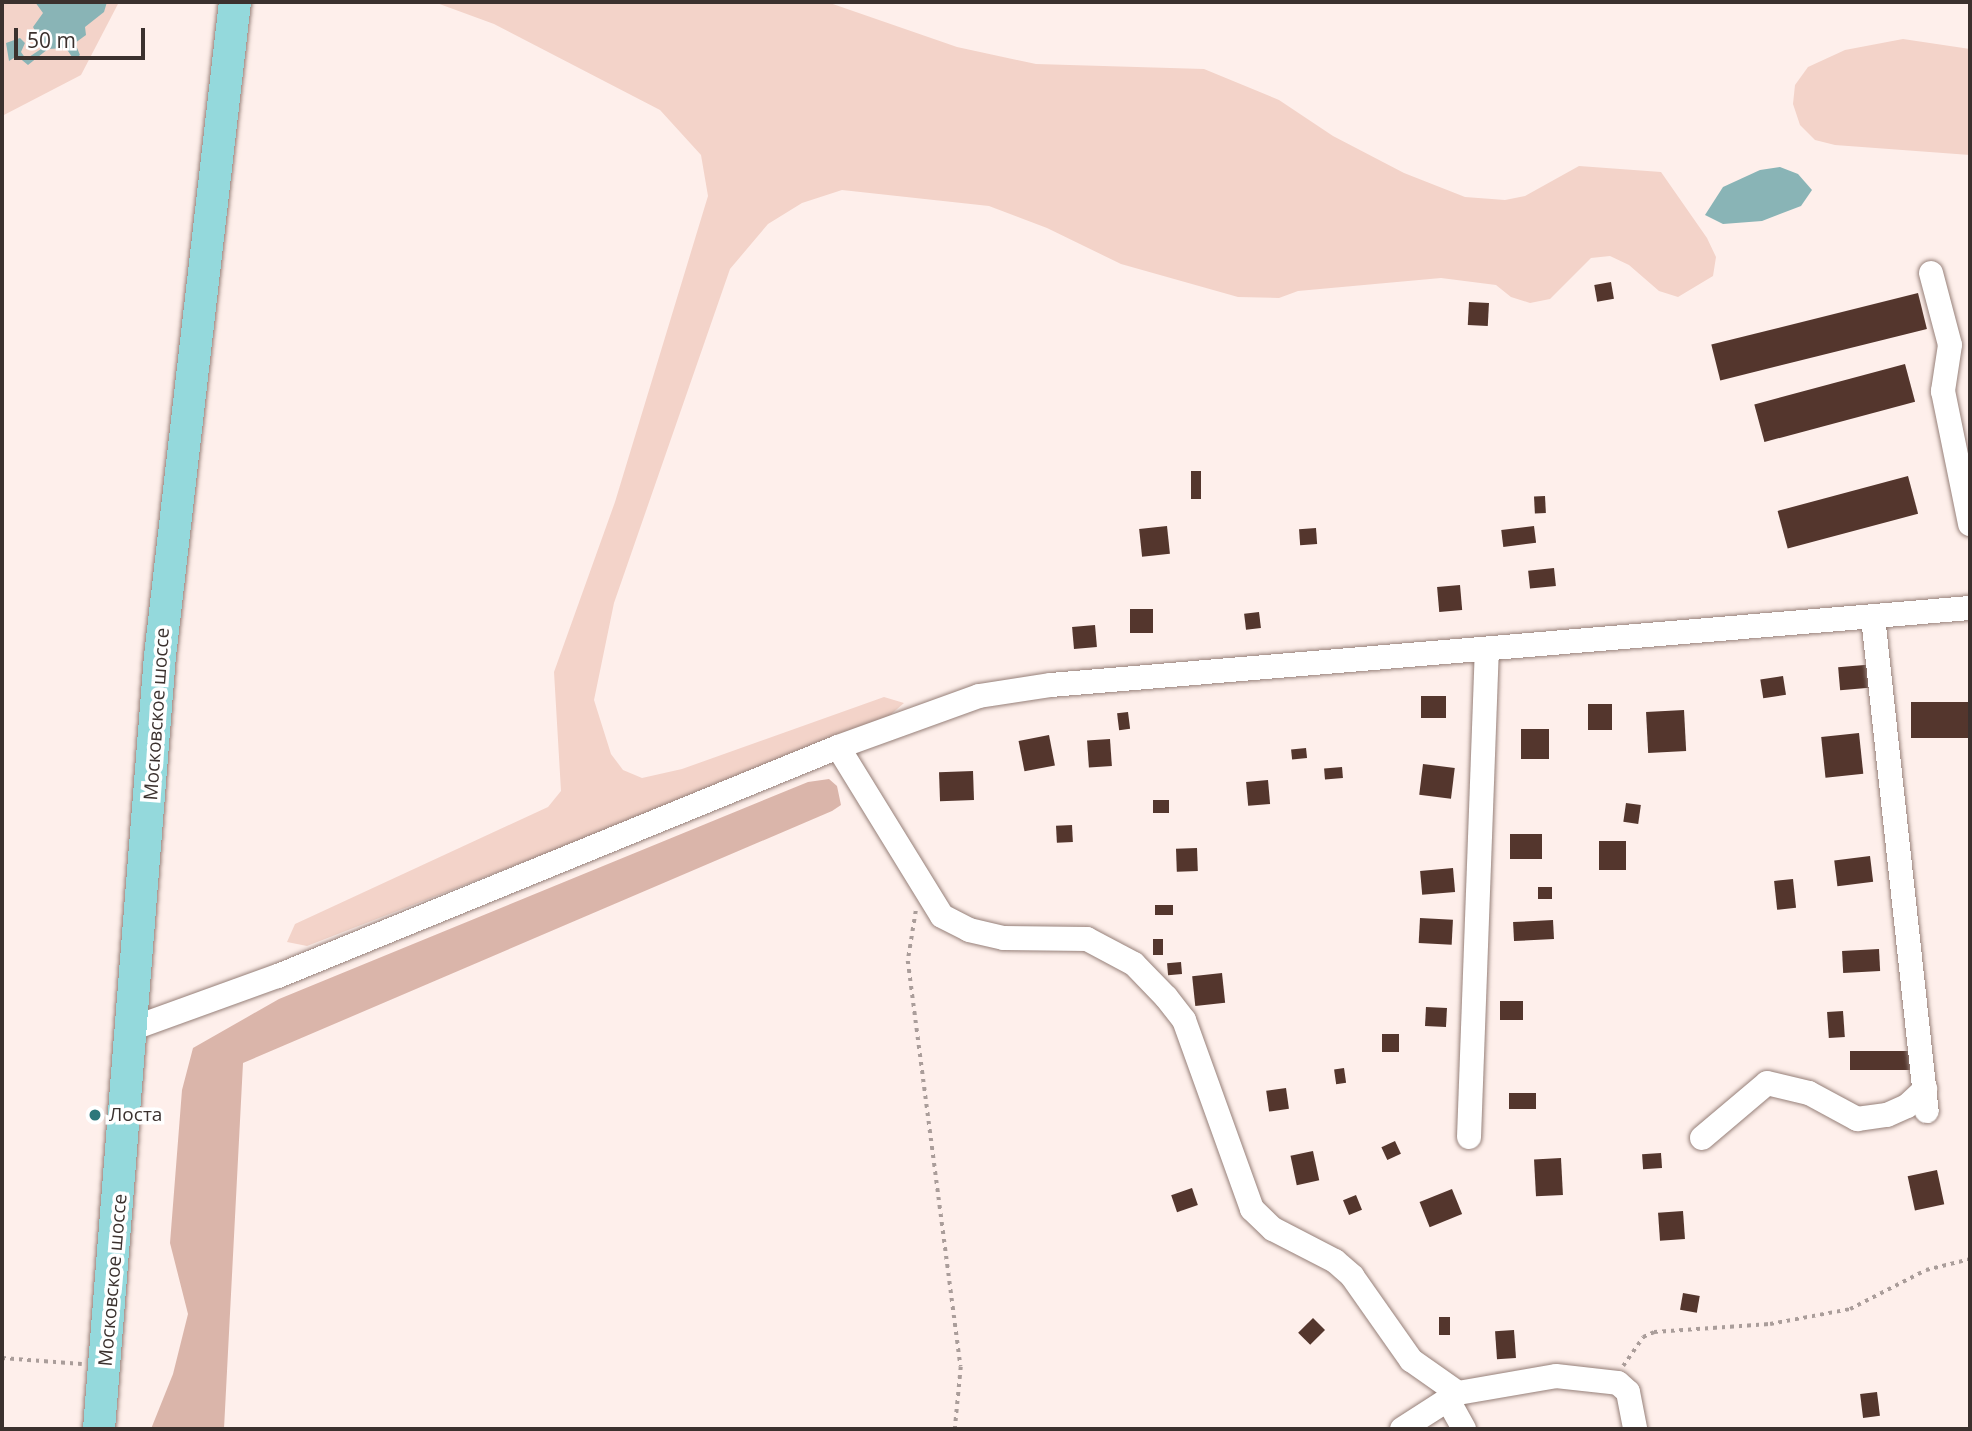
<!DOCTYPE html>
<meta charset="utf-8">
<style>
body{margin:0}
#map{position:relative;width:1972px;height:1431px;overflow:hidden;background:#feefeb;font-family:"Open Sans",sans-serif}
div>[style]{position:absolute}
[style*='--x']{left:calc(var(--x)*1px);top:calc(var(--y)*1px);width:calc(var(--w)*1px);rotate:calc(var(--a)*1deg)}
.green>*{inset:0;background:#f3d3c9}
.forest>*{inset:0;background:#dab5aa}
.water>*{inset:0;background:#89b4b6}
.building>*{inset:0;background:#54362d;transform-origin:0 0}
.path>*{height:3.5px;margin-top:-1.75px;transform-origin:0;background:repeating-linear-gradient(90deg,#aa9d9a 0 3.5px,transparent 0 8.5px)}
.roads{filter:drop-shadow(0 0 2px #968079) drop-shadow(0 0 2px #968079)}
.minor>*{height:24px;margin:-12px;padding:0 12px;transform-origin:12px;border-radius:12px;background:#fff}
.major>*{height:32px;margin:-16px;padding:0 16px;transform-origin:16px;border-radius:16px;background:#94d9dc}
.dots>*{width:19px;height:19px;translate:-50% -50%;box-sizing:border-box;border:4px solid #fff;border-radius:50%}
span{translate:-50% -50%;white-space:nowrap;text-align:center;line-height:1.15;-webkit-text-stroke:7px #fff;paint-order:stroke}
.street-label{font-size:19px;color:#3b312e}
.poi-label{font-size:19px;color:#3b312e}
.left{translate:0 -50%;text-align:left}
.frame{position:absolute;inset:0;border:4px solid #3b312e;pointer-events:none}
.scale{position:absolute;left:14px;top:28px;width:131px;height:32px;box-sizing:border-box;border:4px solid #3b312e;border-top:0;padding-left:9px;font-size:21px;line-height:24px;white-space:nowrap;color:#3b312e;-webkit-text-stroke:5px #fff;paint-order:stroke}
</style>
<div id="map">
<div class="green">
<div style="clip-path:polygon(2px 2px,119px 2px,81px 75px,2px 116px)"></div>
<div style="clip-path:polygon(434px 2px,827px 2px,957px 47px,1036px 64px,1204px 69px,1279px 100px,1333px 136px,1404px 173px,1465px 197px,1505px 200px,1525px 196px,1579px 166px,1661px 172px,1707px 238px,1716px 257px,1713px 276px,1678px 297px,1659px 291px,1629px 265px,1610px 256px,1591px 258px,1550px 299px,1530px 303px,1511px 297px,1496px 285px,1441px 278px,1298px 291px,1279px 298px,1238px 297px,1121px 264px,1047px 228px,989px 206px,842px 190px,802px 203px,768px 224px,730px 269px,614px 603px,594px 700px,611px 754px,623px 770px,642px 778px,682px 769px,884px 697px,904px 703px,889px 716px,645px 815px,307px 946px,287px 942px,295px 924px,548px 807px,561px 791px,554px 672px,615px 502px,708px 196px,701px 155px,660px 110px,494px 24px)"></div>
<div style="clip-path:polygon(1903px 39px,1970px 49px,1970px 155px,1835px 145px,1815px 140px,1800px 125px,1793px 104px,1795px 85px,1808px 67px,1845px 50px)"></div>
</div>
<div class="forest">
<div style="clip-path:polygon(829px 779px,837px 786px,841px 805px,832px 811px,243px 1063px,224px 1429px,151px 1429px,173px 1374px,188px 1314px,170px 1243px,182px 1090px,193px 1048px,279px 999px,808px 782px)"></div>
</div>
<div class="water">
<div style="clip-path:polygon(35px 2px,107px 2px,104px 12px,85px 27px,86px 35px,75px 43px,80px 55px,74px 60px,66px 48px,48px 49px,28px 65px,17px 56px,9px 61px,6px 43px,20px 38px,25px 43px,21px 52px,26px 59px,44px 47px,33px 27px,43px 13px)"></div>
<div style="clip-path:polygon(1780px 167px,1798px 174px,1812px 190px,1801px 206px,1762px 221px,1723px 224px,1705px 215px,1723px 187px,1760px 170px)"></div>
</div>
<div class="building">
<div style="left:1611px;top:282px;width:17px;height:17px;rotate:80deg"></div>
<div style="left:1918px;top:293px;width:37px;height:213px;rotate:76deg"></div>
<div style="left:1469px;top:302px;width:20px;height:23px;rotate:3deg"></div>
<div style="left:1905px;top:364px;width:39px;height:156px;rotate:75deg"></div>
<div style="left:1191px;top:471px;width:10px;height:28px"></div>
<div style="left:1908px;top:476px;width:39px;height:135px;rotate:75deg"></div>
<div style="left:1545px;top:496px;width:17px;height:11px;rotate:87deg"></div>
<div style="left:1167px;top:526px;width:28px;height:28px;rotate:84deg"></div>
<div style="left:1534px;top:526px;width:17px;height:33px;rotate:83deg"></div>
<div style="left:1316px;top:528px;width:16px;height:17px;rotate:86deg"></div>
<div style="left:1554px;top:568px;width:18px;height:26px;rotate:84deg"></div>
<div style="left:1460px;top:585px;width:25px;height:23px;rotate:85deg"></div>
<div style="left:1130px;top:609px;width:23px;height:24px"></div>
<div style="left:1259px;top:612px;width:16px;height:15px;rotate:83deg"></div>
<div style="left:1095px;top:625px;width:22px;height:23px;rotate:85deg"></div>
<div style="left:1876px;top:664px;width:23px;height:38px;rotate:85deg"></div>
<div style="left:1783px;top:676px;width:19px;height:23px;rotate:81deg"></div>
<div style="left:1421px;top:696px;width:25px;height:22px"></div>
<div style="left:1970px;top:702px;width:36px;height:59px;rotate:90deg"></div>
<div style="left:1588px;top:704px;width:24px;height:26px"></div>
<div style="left:1684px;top:710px;width:41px;height:38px;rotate:87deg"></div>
<div style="left:1128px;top:712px;width:17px;height:11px;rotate:83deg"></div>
<div style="left:1521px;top:729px;width:28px;height:30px"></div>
<div style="left:1859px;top:733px;width:41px;height:38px;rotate:84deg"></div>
<div style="left:1049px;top:735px;width:31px;height:31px;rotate:79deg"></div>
<div style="left:1110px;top:739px;width:27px;height:23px;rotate:86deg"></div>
<div style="left:1306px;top:748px;width:10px;height:15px;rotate:84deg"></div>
<div style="left:1423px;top:764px;width:32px;height:31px;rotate:7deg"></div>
<div style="left:1342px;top:767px;width:11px;height:18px;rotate:85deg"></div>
<div style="left:973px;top:771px;width:29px;height:34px;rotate:88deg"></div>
<div style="left:1268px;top:780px;width:24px;height:22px;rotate:85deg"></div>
<div style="left:1153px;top:800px;width:16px;height:13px"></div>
<div style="left:1626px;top:803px;width:15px;height:19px;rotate:8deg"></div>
<div style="left:1072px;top:825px;width:17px;height:16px;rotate:87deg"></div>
<div style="left:1510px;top:834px;width:32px;height:25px"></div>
<div style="left:1599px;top:841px;width:27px;height:29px"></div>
<div style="left:1197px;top:848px;width:23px;height:21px;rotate:88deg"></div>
<div style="left:1870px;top:856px;width:26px;height:36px;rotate:83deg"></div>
<div style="left:1453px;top:868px;width:24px;height:33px;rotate:85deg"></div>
<div style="left:1793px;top:879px;width:29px;height:19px;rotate:84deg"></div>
<div style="left:1538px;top:887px;width:14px;height:12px"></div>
<div style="left:1173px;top:905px;width:10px;height:18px;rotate:90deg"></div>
<div style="left:1420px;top:918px;width:33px;height:25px;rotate:3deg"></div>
<div style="left:1553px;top:920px;width:19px;height:40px;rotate:87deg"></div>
<div style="left:1153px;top:939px;width:10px;height:16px"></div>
<div style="left:1879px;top:949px;width:22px;height:37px;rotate:87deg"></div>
<div style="left:1181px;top:962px;width:12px;height:14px;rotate:85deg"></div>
<div style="left:1222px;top:973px;width:30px;height:30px;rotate:84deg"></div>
<div style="left:1523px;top:1001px;width:19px;height:23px;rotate:90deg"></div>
<div style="left:1426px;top:1007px;width:21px;height:19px;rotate:3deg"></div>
<div style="left:1843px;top:1011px;width:26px;height:16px;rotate:86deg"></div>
<div style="left:1382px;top:1034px;width:17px;height:18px"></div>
<div style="left:1850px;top:1051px;width:63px;height:19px"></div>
<div style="left:1344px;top:1068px;width:15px;height:10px;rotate:82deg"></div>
<div style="left:1286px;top:1088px;width:21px;height:20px;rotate:82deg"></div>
<div style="left:1536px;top:1093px;width:16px;height:27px;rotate:90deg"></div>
<div style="left:1395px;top:1141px;width:14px;height:15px;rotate:65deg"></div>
<div style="left:1313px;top:1151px;width:30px;height:23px;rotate:78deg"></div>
<div style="left:1661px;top:1153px;width:15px;height:19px;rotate:86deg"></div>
<div style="left:1561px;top:1158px;width:37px;height:27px;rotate:87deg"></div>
<div style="left:1937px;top:1170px;width:35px;height:30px;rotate:78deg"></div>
<div style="left:1192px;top:1188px;width:18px;height:22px;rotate:71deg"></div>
<div style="left:1452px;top:1189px;width:27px;height:35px;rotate:68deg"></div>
<div style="left:1356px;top:1195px;width:16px;height:14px;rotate:68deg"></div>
<div style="left:1683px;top:1211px;width:28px;height:25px;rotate:86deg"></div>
<div style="left:1683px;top:1293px;width:17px;height:17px;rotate:10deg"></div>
<div style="left:1439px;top:1317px;width:11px;height:18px"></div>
<div style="left:1313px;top:1318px;width:17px;height:21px;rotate:45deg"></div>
<div style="left:1514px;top:1330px;width:28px;height:19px;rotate:86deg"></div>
<div style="left:1877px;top:1392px;width:24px;height:17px;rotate:83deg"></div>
</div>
<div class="path">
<div style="--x:916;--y:911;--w:51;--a:99.1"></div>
<div style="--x:908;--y:961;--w:409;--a:82.6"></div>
<div style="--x:961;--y:1367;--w:62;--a:95.5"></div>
<div style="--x:2;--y:1358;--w:80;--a:4.3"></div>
<div style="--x:1623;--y:1366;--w:35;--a:-55"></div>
<div style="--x:1643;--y:1337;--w:12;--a:-24"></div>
<div style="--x:1654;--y:1332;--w:116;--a:-3.9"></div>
<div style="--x:1770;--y:1324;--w:81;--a:-10.6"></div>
<div style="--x:1850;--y:1309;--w:85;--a:-27.2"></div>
<div style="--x:1926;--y:1270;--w:45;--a:-14"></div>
</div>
<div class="roads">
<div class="minor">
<div style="--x:1931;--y:273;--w:74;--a:75.2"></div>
<div style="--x:1950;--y:345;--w:47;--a:98.7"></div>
<div style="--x:1943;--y:391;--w:136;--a:78.5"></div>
<div style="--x:1873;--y:617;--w:497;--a:83.8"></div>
<div style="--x:838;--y:747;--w:198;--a:58.4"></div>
<div style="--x:942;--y:916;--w:30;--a:27"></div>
<div style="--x:969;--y:930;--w:36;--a:13"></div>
<div style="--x:1004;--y:938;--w:83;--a:0.7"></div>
<div style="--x:1087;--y:939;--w:53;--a:28"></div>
<div style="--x:1134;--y:964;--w:46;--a:45.9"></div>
<div style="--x:1166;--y:997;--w:29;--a:52"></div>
<div style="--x:1184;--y:1020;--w:201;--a:70.2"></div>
<div style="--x:1252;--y:1209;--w:29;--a:44"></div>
<div style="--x:1273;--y:1229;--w:70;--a:27.3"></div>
<div style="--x:1335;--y:1261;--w:23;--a:41"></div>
<div style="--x:1352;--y:1276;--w:103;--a:54.9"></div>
<div style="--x:1411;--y:1360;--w:57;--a:35.1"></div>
<div style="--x:1458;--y:1393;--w:99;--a:-9.8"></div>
<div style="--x:1556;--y:1376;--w:62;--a:6.4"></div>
<div style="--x:1618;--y:1383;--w:13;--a:42"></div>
<div style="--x:1628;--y:1392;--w:38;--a:79"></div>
<div style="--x:134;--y:1028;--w:153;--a:-19.9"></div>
<div style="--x:278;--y:976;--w:605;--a:-22.24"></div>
<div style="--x:838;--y:747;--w:150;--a:-19.9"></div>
<div style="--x:979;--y:696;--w:73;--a:-8.7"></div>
<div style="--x:1051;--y:685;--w:922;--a:-4.79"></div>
<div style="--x:1469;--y:1137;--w:486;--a:-87.9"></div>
<div style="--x:1702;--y:1138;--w:85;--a:-40.2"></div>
<div style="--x:1767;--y:1083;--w:43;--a:13.4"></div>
<div style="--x:1809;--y:1093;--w:55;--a:28.4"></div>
<div style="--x:1857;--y:1119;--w:30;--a:-8"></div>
<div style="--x:1887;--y:1115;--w:22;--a:-24"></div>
<div style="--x:1907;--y:1106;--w:25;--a:-43"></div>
<div style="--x:1448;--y:1400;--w:33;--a:61"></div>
<div style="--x:1402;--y:1429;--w:67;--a:-32.7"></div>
</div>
<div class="major">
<div style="--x:99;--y:1429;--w:775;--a:-85.49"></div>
<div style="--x:160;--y:656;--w:658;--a:-83.46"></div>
</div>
</div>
<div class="dots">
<div style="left:95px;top:1115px;background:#2d777a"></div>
</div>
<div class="street-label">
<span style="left:157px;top:714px;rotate:-86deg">Московское шоссе</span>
<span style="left:113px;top:1280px;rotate:-85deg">Московское шоссе</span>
</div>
<div class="poi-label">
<span class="left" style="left:109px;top:1115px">Лоста</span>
</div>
<div class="frame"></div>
<div class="scale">50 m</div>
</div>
